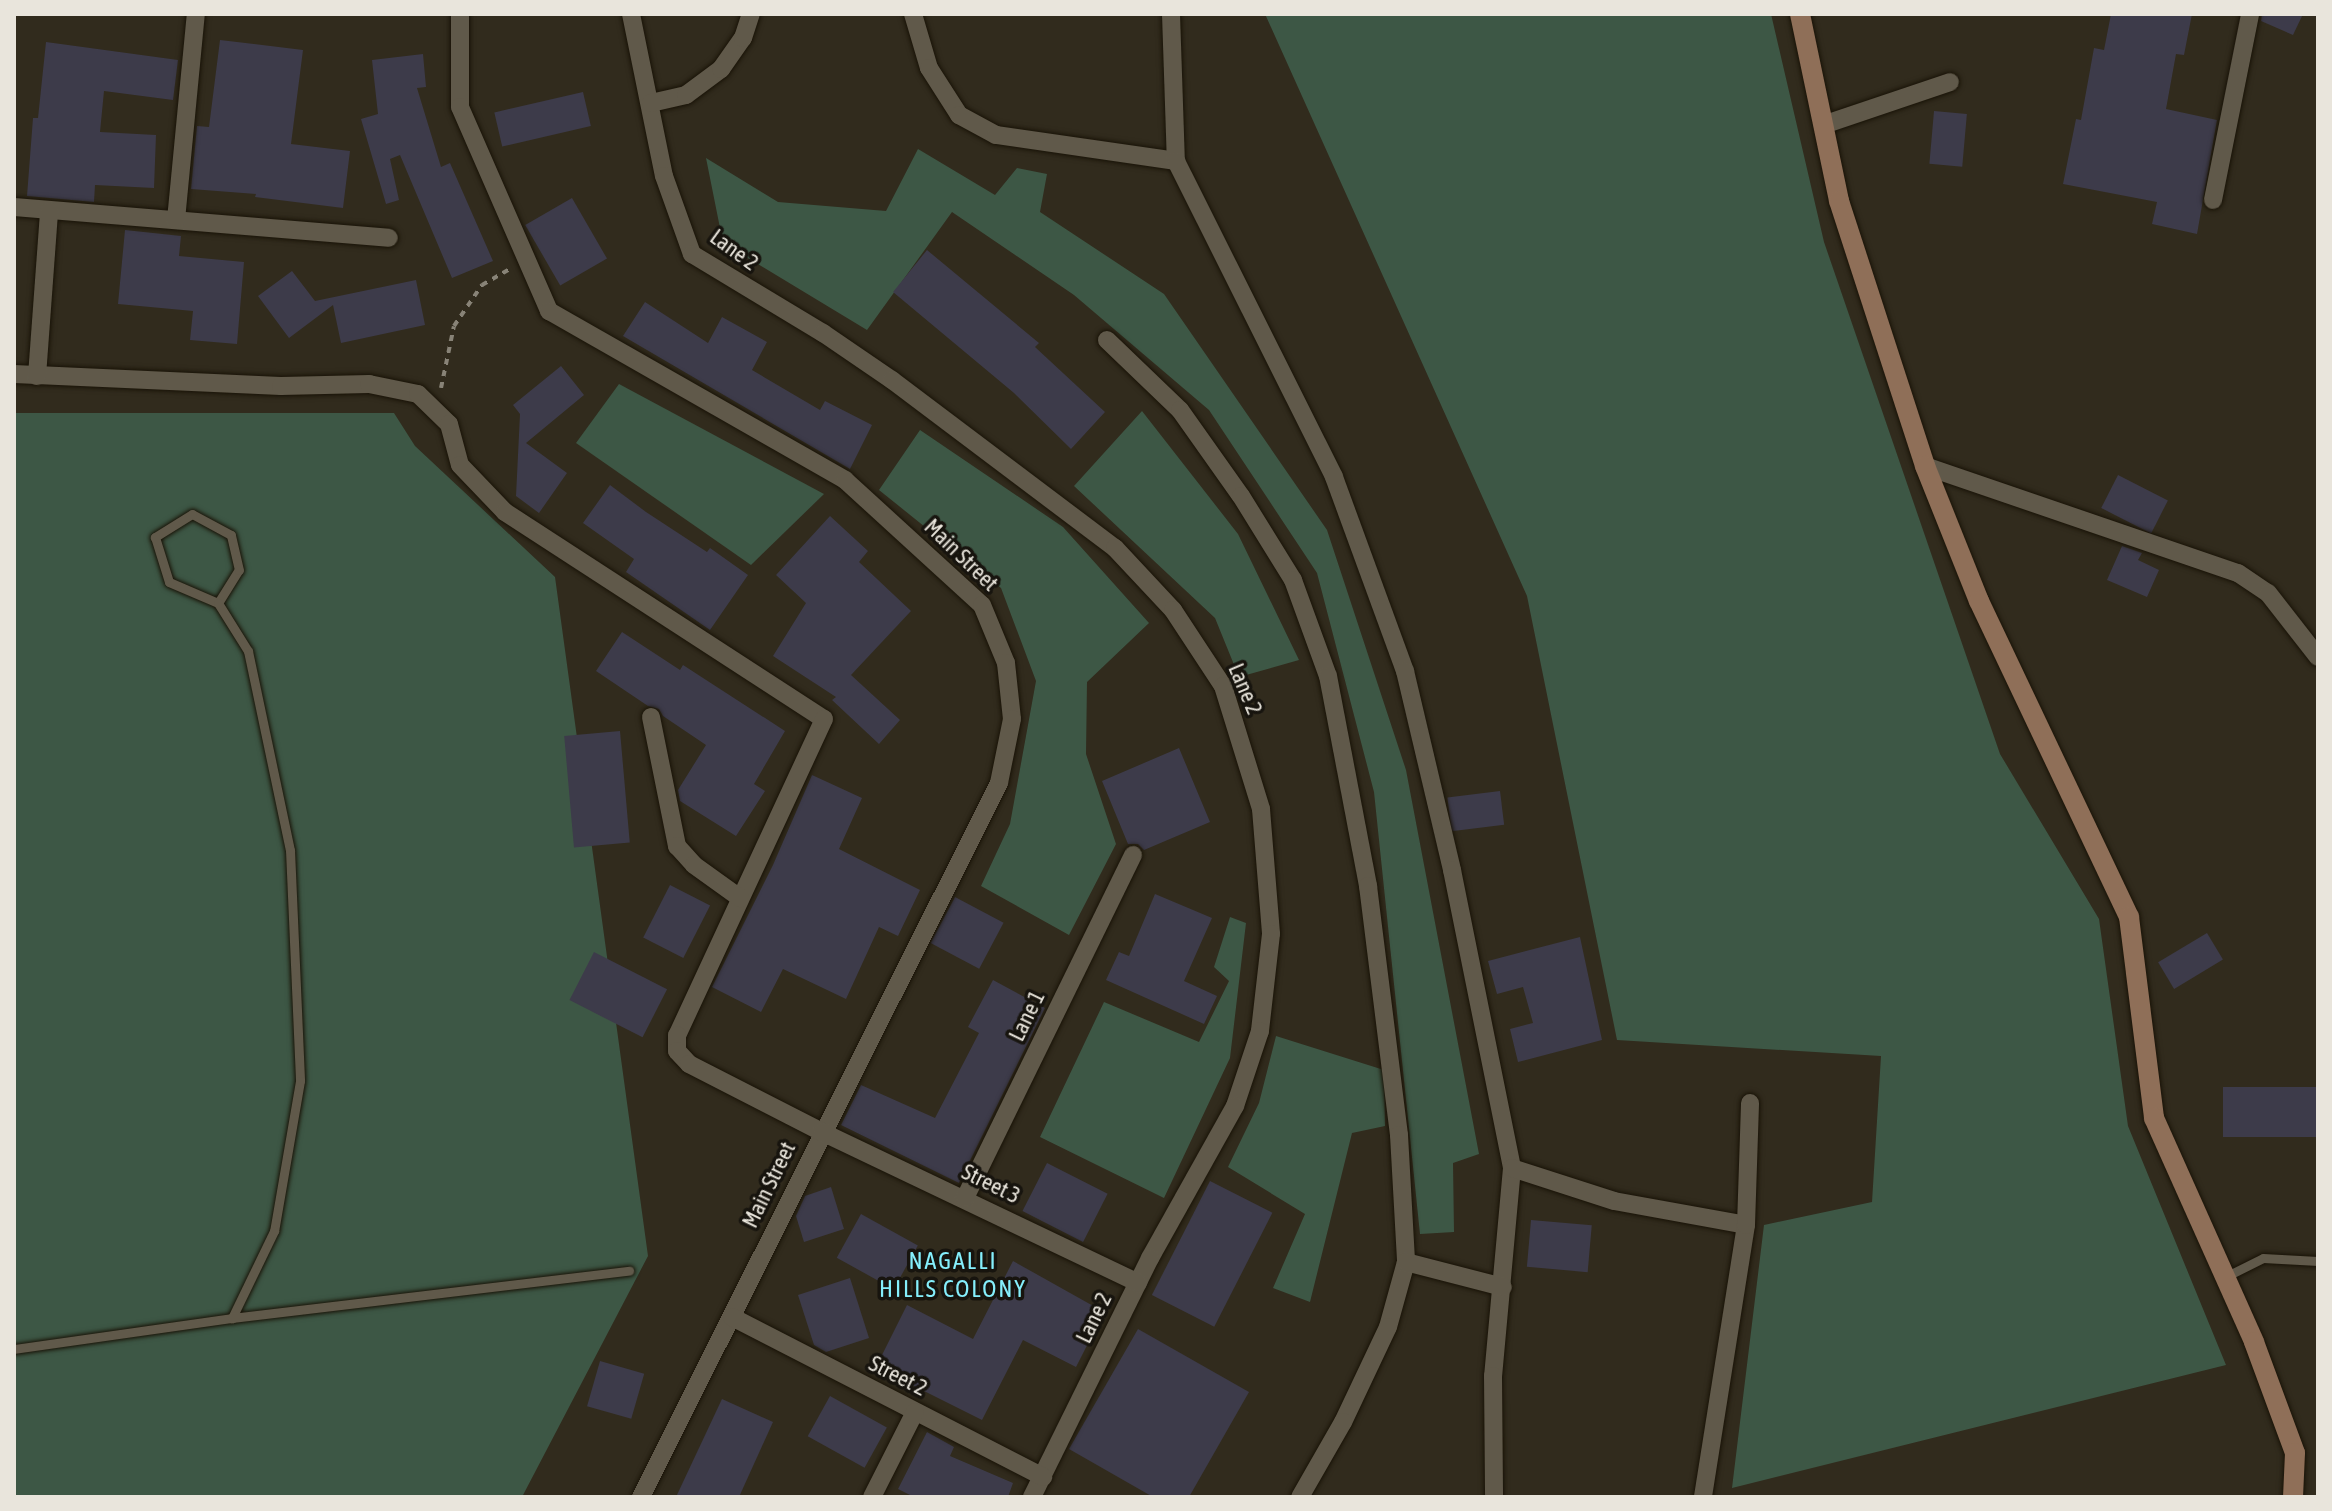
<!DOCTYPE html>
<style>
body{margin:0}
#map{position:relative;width:2332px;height:1511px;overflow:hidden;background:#312b1d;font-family:"Asap Condensed",sans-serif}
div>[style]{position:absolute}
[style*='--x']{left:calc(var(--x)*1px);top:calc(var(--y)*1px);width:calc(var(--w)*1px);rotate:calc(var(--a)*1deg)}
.green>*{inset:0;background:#3d5745}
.building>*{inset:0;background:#3d3b4a;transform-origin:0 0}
.path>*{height:4px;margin-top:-2px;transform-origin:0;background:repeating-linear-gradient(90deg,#888377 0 6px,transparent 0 12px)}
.roads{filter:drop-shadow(0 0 2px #191307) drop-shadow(0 0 2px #191307)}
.lane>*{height:9px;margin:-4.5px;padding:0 4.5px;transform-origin:4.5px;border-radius:4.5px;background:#60594a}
.street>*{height:18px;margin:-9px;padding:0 9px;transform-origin:9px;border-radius:9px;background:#60594a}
.secondary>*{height:20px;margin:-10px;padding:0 10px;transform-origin:10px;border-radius:10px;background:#8f6f58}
span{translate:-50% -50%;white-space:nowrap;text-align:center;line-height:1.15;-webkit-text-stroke:7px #17140e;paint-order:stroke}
.street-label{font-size:22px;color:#e9e5dc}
.neighbourhood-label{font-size:24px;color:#85effc;letter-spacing:2px}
.frame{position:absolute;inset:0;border:16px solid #e9e5dc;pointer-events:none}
</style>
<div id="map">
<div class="green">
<div style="clip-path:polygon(1265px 14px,1771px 14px,1824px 242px,2000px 754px,2099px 919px,2128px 1126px,2226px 1365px,1732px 1488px,1764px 1225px,1872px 1202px,1881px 1056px,1617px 1040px,1527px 596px)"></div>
<div style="clip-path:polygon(918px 149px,995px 195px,1017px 168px,1047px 174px,1040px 212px,1164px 294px,1327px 530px,1406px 770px,1479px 1154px,1453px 1163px,1454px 1232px,1420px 1234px,1374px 792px,1317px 573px,1209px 410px,1074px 295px,952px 212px,867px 330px,723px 243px,706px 158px,778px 202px,886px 211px)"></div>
<div style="clip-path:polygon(619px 384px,824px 494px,751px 565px,576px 443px)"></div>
<div style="clip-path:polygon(1142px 411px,1238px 534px,1299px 660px,1239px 677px,1215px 618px,1074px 486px)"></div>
<div style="clip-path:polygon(14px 413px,394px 413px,415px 446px,555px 577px,648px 1256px,522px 1497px,14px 1497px)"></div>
<div style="clip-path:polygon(920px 430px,1063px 527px,1149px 623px,1087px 682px,1086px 754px,1116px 844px,1069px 935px,981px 886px,1010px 824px,1036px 681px,1001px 588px,879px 490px)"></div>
<div style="clip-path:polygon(1230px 917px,1246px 923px,1230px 1058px,1164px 1198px,1040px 1137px,1104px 1002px,1199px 1042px,1229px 981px,1214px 967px)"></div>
<div style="clip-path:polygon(1276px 1036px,1384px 1070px,1385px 1126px,1352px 1133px,1310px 1302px,1273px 1288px,1305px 1214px,1228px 1167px,1259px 1103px)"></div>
</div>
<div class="building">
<div style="clip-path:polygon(2111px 14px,2192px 14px,2184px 55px,2176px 54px,2166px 109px,2217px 120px,2197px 234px,2152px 224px,2157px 202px,2063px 184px,2076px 119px,2081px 120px,2094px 48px,2104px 50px)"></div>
<div style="clip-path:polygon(2262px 14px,2303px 14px,2293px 35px,2261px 21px)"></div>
<div style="clip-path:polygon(220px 40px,303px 50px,291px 144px,350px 151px,343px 208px,255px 197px,256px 194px,191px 189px,197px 126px,209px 127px)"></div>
<div style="clip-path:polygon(46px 42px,178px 60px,173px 100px,104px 91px,100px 132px,156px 135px,154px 188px,95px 185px,94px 202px,27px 196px,33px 118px,38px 118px)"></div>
<div style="clip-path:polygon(423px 54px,426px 87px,417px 88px,441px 167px,450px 163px,493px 261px,452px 278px,400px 155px,390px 159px,399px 200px,386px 204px,361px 119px,378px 114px,372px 60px)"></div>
<div style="left:583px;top:92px;width:35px;height:91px;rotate:77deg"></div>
<div style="left:1934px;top:111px;width:33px;height:53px;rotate:5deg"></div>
<div style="left:572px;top:198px;width:70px;height:54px;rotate:60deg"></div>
<div style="clip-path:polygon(125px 230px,181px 236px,179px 256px,244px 262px,237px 344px,190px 340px,193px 311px,118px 304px)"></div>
<div style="clip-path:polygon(927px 250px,1039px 343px,1035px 347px,1105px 412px,1071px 449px,1014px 393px,893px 292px)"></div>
<div style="clip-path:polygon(292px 271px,315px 301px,416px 280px,425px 325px,341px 343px,333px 305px,289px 338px,258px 296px)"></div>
<div style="clip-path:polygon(645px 302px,708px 343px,722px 317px,767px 342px,752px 370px,820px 410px,825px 401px,872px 425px,850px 469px,623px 336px)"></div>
<div style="clip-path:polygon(561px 366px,584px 395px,526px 443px,567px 473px,539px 513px,516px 496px,520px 414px,513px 405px)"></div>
<div style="left:2118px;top:475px;width:56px;height:37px;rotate:27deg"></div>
<div style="clip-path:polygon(610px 485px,646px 512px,707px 552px,710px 548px,748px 575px,710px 630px,626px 572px,634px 559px,583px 523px)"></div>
<div style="clip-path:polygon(830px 516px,868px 551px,859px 562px,911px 611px,851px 675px,900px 720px,879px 744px,832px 700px,836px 697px,773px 656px,806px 603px,776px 575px)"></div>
<div style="clip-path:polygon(2122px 546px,2142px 553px,2138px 560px,2159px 570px,2147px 597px,2107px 580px)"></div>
<div style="clip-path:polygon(622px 632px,680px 670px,683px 665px,785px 731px,754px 784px,765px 791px,736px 836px,680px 801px,678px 790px,706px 745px,663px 716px,659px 709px,648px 706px,596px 671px)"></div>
<div style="left:620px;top:731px;width:112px;height:56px;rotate:85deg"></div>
<div style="clip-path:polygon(1179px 748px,1210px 822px,1144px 850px,1138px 844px,1128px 844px,1102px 781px)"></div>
<div style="clip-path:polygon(812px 775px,862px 798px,839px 849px,920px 890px,898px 936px,879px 927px,846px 999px,783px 969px,761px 1012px,712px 987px,773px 865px)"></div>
<div style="left:1500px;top:791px;width:34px;height:53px;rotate:83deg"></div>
<div style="left:670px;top:885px;width:45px;height:59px;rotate:27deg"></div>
<div style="clip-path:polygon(1155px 894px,1212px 918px,1184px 981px,1217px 996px,1204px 1024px,1106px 980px,1119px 952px,1129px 956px)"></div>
<div style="left:955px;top:897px;width:55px;height:52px;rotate:28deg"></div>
<div style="left:2207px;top:933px;width:31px;height:57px;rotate:59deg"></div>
<div style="clip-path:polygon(1580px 937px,1602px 1040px,1518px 1062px,1510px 1029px,1533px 1023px,1523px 987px,1497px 994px,1488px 961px)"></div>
<div style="left:594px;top:952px;width:82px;height:54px;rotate:27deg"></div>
<div style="clip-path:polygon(993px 980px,1045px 1008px,959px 1183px,841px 1125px,861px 1085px,935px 1118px,979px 1033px,968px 1027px)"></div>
<div style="left:2318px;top:1087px;width:50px;height:95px;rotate:90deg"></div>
<div style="left:1047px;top:1163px;width:68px;height:54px;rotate:27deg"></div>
<div style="left:1210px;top:1181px;width:70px;height:128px;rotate:27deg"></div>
<div style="clip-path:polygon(831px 1187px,844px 1229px,804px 1242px,796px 1216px,805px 1196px)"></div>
<div style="left:861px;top:1214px;width:65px;height:50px;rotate:29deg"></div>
<div style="left:1531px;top:1220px;width:61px;height:47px;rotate:5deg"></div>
<div style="clip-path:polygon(1013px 1261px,1104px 1312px,1076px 1367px,1023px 1340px,982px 1420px,876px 1367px,907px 1305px,973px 1339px)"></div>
<div style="clip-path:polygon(850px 1278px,869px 1338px,826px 1352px,814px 1345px,798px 1295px)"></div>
<div style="clip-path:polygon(1138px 1329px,1249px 1392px,1189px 1497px,1153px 1497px,1069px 1449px)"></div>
<div style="left:600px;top:1361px;width:46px;height:47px;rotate:16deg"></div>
<div style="left:830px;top:1396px;width:65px;height:46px;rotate:29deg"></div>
<div style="clip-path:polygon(722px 1399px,773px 1422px,739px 1497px,676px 1497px)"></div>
<div style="clip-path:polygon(927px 1432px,954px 1447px,950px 1456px,1013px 1483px,1008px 1497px,914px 1497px,898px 1489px)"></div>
</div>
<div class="path">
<div style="--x:441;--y:388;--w:63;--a:-78.2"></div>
<div style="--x:454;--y:326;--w:50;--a:-55.7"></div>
<div style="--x:482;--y:285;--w:34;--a:-30"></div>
</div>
<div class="roads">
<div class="lane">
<div style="--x:218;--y:603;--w:39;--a:-58"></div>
<div style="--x:239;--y:570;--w:36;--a:-103"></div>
<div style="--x:231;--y:535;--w:44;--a:-151.7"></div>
<div style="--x:192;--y:514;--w:44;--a:148.1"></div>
<div style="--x:155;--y:537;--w:47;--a:72.7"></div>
<div style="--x:169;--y:582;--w:53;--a:23.2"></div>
<div style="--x:218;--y:603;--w:57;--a:58"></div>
<div style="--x:248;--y:651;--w:203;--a:78.1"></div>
<div style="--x:290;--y:850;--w:231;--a:87.5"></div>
<div style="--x:300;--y:1081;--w:152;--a:99.8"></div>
<div style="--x:274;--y:1231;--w:97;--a:115.8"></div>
<div style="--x:2225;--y:1277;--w:42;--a:-26.6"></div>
<div style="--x:2263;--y:1258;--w:55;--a:3.1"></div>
<div style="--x:14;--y:1349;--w:220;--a:-8.1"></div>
<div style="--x:232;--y:1318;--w:400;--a:-6.8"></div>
</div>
<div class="street">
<div style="--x:460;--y:14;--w:93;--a:90"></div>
<div style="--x:460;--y:107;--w:223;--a:66.4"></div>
<div style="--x:549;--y:311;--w:341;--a:29.7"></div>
<div style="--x:845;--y:480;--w:185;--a:42.4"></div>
<div style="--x:982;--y:605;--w:63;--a:67.5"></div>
<div style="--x:1006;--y:663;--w:56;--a:83.9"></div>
<div style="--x:1012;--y:719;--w:65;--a:101.5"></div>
<div style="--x:999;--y:783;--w:799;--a:116.63"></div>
<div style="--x:631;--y:14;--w:165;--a:78.5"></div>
<div style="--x:664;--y:176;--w:83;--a:70.3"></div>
<div style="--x:692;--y:254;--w:153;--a:31.1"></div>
<div style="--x:823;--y:333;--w:83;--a:34.3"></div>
<div style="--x:892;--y:380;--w:279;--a:37"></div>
<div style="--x:1115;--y:548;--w:85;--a:46.9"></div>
<div style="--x:1173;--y:610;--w:91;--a:56.7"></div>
<div style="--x:1223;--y:686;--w:129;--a:72.8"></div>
<div style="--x:1261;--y:809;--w:125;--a:85.4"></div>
<div style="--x:1271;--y:934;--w:98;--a:96.5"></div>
<div style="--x:1260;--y:1031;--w:79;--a:108.4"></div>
<div style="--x:1235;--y:1106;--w:174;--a:119.2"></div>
<div style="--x:1150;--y:1258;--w:267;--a:116.3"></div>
<div style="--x:913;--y:14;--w:56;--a:73.5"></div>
<div style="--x:929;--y:68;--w:56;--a:57.4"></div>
<div style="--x:959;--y:115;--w:42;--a:28.4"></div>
<div style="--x:996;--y:135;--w:182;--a:8.2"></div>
<div style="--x:1171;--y:14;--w:147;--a:88.1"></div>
<div style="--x:1176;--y:161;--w:353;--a:63.4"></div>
<div style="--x:1334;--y:477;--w:207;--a:69.9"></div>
<div style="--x:1405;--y:671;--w:204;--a:76.7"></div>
<div style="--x:1452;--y:870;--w:304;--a:78.6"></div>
<div style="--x:1512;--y:1168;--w:209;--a:95.2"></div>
<div style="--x:1493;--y:1376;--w:121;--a:89.5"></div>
<div style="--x:651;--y:103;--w:36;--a:-13"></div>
<div style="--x:686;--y:95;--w:44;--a:-36.6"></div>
<div style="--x:721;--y:69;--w:38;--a:-55"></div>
<div style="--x:743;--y:38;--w:25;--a:-72"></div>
<div style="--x:1823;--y:125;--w:134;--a:-18.7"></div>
<div style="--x:2213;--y:200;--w:190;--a:-78.7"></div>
<div style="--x:14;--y:207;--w:376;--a:4.7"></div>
<div style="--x:176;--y:220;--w:207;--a:-84.5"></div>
<div style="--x:1107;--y:340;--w:101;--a:43.8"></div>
<div style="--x:1180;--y:410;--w:105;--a:54.7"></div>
<div style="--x:1241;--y:496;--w:99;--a:58.2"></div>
<div style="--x:1293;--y:580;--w:102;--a:70"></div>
<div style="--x:1328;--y:676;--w:214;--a:79.2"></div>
<div style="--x:1368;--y:886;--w:251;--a:82.9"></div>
<div style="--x:1399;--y:1135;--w:127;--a:86.8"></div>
<div style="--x:1406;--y:1262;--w:67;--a:105.5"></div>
<div style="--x:1388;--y:1327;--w:105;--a:115.3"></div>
<div style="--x:1343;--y:1422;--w:86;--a:119.8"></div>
<div style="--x:14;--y:374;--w:267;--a:2.6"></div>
<div style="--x:281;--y:386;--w:88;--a:-1.3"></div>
<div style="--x:369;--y:384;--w:50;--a:11.5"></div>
<div style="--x:418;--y:394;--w:43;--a:44.1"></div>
<div style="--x:449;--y:424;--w:42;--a:75"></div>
<div style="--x:460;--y:465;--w:65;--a:46.2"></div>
<div style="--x:505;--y:512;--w:380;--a:33"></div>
<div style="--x:824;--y:719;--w:349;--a:114.9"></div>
<div style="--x:677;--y:1035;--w:16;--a:90"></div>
<div style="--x:677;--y:1051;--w:18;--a:47"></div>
<div style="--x:689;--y:1064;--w:149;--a:27.1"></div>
<div style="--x:822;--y:1132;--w:350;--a:25.5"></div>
<div style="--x:37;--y:376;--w:165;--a:-85.8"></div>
<div style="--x:1925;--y:466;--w:331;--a:18.9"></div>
<div style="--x:2238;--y:573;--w:36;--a:34"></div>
<div style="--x:2268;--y:593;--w:81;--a:52"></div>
<div style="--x:651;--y:717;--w:132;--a:78.6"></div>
<div style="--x:677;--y:846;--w:25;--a:48"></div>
<div style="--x:694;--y:865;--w:57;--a:35.7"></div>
<div style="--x:1512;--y:1168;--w:107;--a:17.9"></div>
<div style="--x:1614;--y:1201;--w:134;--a:10.3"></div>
<div style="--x:1746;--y:1225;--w:275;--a:99"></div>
<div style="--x:965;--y:1198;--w:382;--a:-63.9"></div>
<div style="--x:1746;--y:1225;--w:122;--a:-88.1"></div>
<div style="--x:1406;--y:1262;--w:100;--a:14.5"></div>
<div style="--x:732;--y:1317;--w:350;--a:27.2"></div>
<div style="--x:872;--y:1497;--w:95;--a:-63.2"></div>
</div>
<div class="secondary">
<div style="--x:1800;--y:14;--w:191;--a:78.2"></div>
<div style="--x:1839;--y:201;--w:279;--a:72"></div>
<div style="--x:1925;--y:466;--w:145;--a:68.2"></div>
<div style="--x:1979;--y:601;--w:350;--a:64.6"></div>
<div style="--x:2129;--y:917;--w:203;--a:82.9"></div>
<div style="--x:2154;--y:1118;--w:245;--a:65.9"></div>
<div style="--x:2254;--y:1342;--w:118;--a:69.7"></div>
<div style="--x:2295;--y:1453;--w:44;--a:92.6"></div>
</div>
</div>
<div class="street-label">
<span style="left:734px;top:250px;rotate:36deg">Lane 2</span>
<span style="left:961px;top:555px;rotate:44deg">Main Street</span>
<span style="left:1245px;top:689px;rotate:67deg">Lane 2</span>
<span style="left:1027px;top:1016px;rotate:-64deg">Lane 1</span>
<span style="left:991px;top:1184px;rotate:26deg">Street 3</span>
<span style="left:769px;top:1185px;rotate:-64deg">Main Street</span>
<span style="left:1094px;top:1318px;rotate:-64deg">Lane 2</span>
<span style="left:898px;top:1376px;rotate:27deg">Street 2</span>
</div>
<div class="neighbourhood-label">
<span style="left:953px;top:1275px">NAGALLI<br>HILLS COLONY</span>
</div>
<div class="frame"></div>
</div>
